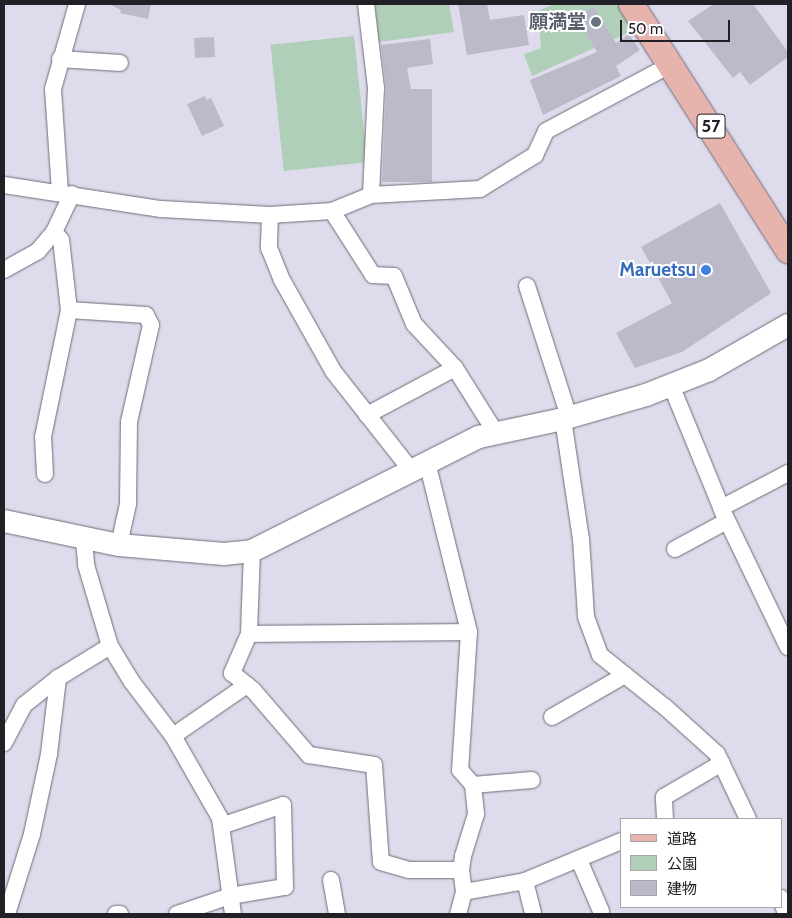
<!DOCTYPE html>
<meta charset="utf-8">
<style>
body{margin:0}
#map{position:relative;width:792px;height:918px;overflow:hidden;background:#dedcec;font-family:Cabin,"Noto Sans JP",sans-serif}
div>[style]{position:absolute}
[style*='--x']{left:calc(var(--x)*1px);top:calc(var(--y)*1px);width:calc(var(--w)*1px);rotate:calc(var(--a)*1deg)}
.green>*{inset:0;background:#b0cfb9;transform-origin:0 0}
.building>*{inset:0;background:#bcb9c9;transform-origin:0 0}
.roads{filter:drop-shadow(0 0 1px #6d6b79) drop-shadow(0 0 1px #6d6b79)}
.street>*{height:16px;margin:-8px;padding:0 8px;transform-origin:8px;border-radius:8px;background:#fff}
.secondary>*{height:22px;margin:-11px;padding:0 11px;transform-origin:11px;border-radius:11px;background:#fff}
.primary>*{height:25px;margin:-12.5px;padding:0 12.5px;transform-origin:12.5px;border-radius:12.5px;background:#e7b3ad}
.dots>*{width:14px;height:14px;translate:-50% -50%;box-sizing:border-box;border:2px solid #fff;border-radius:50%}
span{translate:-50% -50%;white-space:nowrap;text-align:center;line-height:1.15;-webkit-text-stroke:4px #fff;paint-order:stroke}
.shield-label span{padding:1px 4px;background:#fff;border:1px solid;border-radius:4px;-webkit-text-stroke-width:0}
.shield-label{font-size:18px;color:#212026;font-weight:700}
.worship-label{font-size:19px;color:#5b616d;font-weight:700}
.right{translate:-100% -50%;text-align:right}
.shop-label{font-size:19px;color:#366cbe;font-weight:700}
.frame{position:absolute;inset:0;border:5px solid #212026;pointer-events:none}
.legend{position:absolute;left:620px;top:818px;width:162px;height:90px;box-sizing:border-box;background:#fff;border:1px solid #a6a6a8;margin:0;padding:6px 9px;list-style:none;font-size:15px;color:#212026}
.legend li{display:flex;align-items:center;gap:10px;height:25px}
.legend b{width:25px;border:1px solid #a6a6a8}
.scale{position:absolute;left:620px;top:20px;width:110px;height:22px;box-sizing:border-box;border:2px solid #212026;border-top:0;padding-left:6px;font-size:15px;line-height:18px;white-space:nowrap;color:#212026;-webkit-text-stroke:4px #fff;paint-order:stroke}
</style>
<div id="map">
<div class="green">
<div style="clip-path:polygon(375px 4px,449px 4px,454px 32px,379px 42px)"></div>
<div style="clip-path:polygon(554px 4px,624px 4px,639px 28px,532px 76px,524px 54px,541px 48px,538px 11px)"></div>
<div style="left:354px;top:36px;width:127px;height:84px;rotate:84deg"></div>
</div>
<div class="building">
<div style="clip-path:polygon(109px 4px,151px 4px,148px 19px,120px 13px,121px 10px)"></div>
<div style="clip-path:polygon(458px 4px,487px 4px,490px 20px,524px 15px,529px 45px,467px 55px)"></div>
<div style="clip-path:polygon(714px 4px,753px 4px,788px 52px,788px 57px,750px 85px,740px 72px,733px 78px,688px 21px)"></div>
<div style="clip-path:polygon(594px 7px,616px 43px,629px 34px,640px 50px,616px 66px,621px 76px,543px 115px,530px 80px,597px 52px,576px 17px)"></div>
<div style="left:214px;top:37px;width:20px;height:20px;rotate:87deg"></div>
<div style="clip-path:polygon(430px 39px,433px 64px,407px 68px,411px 89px,432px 89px,432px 182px,382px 182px,386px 88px,381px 45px)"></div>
<div style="clip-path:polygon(205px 96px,206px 100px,211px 98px,224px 126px,202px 136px,187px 104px)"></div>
<div style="clip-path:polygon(720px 203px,771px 293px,682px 352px,635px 368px,616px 333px,672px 303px,641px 247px)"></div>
</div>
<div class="roads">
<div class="street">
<div style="--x:366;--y:4;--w:85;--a:83.2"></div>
<div style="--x:376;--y:88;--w:107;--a:92.7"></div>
<div style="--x:60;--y:59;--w:60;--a:3.8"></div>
<div style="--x:4;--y:185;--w:159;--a:8.7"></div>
<div style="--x:161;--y:209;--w:109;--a:3.2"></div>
<div style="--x:270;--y:215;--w:62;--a:-3.7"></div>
<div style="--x:332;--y:211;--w:42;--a:-22.3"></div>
<div style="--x:371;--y:195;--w:109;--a:-3.2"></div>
<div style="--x:480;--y:189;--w:65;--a:-31.7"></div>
<div style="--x:535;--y:155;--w:26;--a:-65"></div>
<div style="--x:546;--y:131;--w:140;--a:-28"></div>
<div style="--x:60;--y:192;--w:103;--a:-93.9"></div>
<div style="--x:53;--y:89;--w:88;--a:-74.2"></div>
<div style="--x:332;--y:211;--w:76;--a:57.4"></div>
<div style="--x:373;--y:275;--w:21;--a:3"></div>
<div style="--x:394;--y:276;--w:52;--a:67.4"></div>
<div style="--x:414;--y:324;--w:60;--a:47"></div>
<div style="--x:455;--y:368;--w:77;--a:57.8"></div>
<div style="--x:270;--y:215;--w:33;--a:92"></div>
<div style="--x:269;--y:248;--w:35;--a:68"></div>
<div style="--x:282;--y:280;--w:104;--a:60.7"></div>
<div style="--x:333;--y:371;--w:126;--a:51.8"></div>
<div style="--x:4;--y:270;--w:39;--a:-29"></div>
<div style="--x:38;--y:251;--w:25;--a:-50"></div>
<div style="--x:54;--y:232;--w:42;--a:-64.7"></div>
<div style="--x:527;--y:286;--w:138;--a:72.2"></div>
<div style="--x:69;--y:310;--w:77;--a:3.7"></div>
<div style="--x:146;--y:315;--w:11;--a:63"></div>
<div style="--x:151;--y:325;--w:99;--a:102.8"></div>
<div style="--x:129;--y:422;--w:82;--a:90.7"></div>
<div style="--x:128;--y:504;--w:42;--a:102.4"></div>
<div style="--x:671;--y:385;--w:137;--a:67.7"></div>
<div style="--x:723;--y:512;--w:150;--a:64.3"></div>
<div style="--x:367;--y:415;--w:100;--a:-28.1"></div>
<div style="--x:563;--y:419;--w:121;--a:81.5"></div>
<div style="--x:581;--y:539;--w:78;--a:86.3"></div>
<div style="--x:586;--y:617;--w:40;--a:69.8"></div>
<div style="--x:600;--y:655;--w:83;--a:38.7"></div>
<div style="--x:665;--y:707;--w:70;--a:42.1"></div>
<div style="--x:717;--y:754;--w:72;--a:64.5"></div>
<div style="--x:427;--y:462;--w:175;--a:76.1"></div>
<div style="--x:469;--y:632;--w:138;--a:93.7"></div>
<div style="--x:460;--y:770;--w:20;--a:49"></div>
<div style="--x:473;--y:785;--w:29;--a:84"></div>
<div style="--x:476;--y:814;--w:44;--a:107.2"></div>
<div style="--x:463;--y:856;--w:14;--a:98"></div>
<div style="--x:461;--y:870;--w:22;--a:82"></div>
<div style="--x:464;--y:892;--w:23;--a:105"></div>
<div style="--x:45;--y:474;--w:37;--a:-93"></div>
<div style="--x:43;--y:437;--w:130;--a:-78.4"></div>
<div style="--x:69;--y:310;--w:70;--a:-96.5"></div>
<div style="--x:61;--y:240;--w:11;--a:-131"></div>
<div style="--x:721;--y:508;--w:76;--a:-27.6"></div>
<div style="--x:84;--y:540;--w:25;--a:85"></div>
<div style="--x:86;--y:565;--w:84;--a:73.5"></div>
<div style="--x:110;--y:646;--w:42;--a:58.6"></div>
<div style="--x:132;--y:682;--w:68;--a:52.8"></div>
<div style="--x:173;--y:736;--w:95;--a:60.2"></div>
<div style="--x:220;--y:818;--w:97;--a:82.3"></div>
<div style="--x:675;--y:549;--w:59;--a:-28.3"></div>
<div style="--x:252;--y:551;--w:83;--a:92.1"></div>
<div style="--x:249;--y:634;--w:43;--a:113.6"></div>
<div style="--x:232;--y:673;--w:27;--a:39"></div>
<div style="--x:253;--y:690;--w:86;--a:49.3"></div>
<div style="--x:309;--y:755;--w:66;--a:8.7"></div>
<div style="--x:374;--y:765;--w:97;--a:85.9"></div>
<div style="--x:381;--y:862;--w:29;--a:16"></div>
<div style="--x:409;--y:870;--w:52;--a:0"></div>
<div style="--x:249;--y:634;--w:220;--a:-0.5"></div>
<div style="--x:552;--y:717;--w:84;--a:-29.9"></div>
<div style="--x:173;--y:736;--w:90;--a:-34.6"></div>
<div style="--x:4;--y:743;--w:43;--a:-62.2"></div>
<div style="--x:24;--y:705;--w:43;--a:-38.5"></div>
<div style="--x:473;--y:785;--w:59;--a:-4.8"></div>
<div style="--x:665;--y:819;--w:22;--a:-93"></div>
<div style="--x:664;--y:797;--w:67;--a:-30.4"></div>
<div style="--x:579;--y:860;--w:56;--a:66.7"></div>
<div style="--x:331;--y:880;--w:35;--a:80"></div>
<div style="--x:525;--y:881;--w:34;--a:76"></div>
<div style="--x:464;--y:892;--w:62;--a:-10.2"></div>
<div style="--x:525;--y:881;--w:104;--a:-22.6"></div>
<div style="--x:781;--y:898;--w:17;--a:73"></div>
<div style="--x:7;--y:914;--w:84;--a:-72.6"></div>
<div style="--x:32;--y:834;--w:82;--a:-78"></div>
<div style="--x:49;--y:754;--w:77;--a:-83.2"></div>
<div style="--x:58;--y:678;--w:61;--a:-31.6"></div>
<div style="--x:116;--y:914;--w:4;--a:0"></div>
<div style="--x:177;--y:914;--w:56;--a:-18.8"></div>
<div style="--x:230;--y:896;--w:56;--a:-9.3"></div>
<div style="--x:285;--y:887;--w:82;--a:-91.4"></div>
<div style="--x:283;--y:805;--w:65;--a:161.3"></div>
</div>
<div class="secondary">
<div style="--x:4;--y:521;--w:117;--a:11.8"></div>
<div style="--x:119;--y:545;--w:105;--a:4.9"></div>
<div style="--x:224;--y:554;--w:28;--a:-6"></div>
<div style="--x:252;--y:551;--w:254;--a:-26.7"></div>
<div style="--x:479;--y:437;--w:86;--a:-12.1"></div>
<div style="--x:563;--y:419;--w:86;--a:-16.1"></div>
<div style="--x:646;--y:395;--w:68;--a:-21.6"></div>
<div style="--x:709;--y:370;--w:91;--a:-29.7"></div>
</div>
<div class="primary">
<div style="--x:631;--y:4;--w:292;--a:57.5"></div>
</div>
</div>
<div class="dots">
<div style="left:596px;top:22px;background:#6b7280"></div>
<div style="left:706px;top:270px;background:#3f7fe0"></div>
</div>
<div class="shield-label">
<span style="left:711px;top:126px">57</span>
</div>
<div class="worship-label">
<span class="right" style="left:586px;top:22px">願満堂</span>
</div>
<div class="shop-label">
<span class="right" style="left:696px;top:270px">Maruetsu</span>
</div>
<div class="frame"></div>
<ul class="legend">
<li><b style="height:6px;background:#e7b3ad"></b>道路</li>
<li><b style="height:14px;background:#b0cfb9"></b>公園</li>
<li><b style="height:14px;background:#bcb9c9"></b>建物</li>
</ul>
<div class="scale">50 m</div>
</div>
